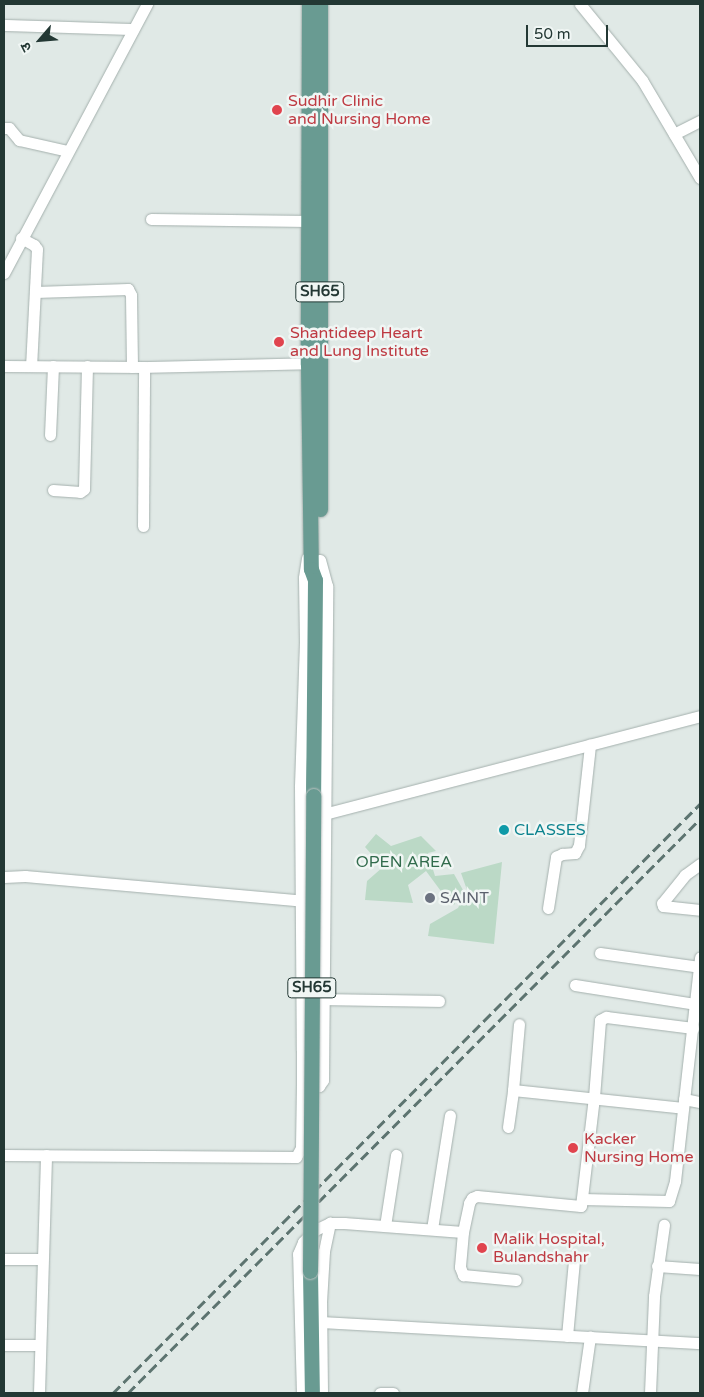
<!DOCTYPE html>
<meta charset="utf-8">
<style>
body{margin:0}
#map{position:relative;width:704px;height:1397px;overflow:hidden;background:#e0e9e6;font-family:"Varela Round","Noto Sans Devanagari",sans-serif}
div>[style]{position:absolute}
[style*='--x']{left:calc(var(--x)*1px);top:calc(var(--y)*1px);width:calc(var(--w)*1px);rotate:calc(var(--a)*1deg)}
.green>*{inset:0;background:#bbd9c6}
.roads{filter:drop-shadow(0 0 1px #a4b0ad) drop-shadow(0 0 1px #a4b0ad)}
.street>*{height:11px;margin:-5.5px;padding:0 5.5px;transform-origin:5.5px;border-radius:5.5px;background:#fff}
.primary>*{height:15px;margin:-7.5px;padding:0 7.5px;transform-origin:7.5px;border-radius:7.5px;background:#699b92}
.rail>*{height:3px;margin-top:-1.5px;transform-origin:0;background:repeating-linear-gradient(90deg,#5d7470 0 10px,transparent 0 15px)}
.bridges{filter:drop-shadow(0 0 1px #bdc3c2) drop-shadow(0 0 1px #bdc3c2)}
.primary-bridge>*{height:15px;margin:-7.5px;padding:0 7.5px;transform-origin:7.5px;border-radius:7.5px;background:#699b92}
.dots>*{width:14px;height:14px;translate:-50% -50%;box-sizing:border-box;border:2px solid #f0f6f4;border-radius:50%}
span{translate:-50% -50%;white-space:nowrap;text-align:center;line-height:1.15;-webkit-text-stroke:5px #f0f6f4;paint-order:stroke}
.shield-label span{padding:1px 4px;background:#f0f6f4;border:1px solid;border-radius:4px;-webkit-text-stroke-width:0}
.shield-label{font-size:15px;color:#233834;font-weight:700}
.health-label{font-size:16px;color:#be3a42}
.left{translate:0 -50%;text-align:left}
.culture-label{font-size:16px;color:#0d838f}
.park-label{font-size:16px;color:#316b4c}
.worship-label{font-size:16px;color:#5b616d}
.frame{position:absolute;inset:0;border:5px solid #233834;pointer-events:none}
.north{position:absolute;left:15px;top:15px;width:50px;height:50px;-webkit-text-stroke:4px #f0f6f4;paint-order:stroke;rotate:243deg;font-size:14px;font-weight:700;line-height:20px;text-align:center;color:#233834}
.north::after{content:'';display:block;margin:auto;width:18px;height:22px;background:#233834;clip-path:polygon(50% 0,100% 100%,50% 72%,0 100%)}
.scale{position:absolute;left:526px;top:25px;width:82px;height:22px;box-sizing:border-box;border:2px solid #233834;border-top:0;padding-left:6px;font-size:15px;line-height:18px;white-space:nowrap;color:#233834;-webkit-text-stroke:4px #f0f6f4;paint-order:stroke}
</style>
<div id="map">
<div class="green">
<div style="clip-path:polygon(376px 834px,391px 846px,421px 836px,436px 851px,428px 853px,435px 876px,454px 874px,463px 890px,454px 905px,446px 898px,426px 871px,408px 885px,413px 903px,365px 900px,367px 881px,383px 867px,365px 847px)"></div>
<div style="clip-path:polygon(502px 862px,494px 944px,428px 936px,430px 924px,458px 908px,467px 890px,461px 873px)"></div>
</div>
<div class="roads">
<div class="street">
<div style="--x:580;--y:4;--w:98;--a:50.8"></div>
<div style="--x:642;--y:80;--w:114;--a:59.4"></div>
<div style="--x:4;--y:25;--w:129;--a:1.8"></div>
<div style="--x:4;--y:128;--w:5;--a:0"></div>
<div style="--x:9;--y:128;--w:16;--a:50"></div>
<div style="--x:19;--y:140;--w:50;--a:12.7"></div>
<div style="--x:674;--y:134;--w:29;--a:-27"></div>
<div style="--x:151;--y:219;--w:158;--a:0.7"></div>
<div style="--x:21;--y:238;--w:15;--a:28"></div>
<div style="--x:34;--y:245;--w:5;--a:53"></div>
<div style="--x:37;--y:249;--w:117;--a:92.9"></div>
<div style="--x:4;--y:273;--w:305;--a:-62"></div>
<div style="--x:35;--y:292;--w:93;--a:-1.8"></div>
<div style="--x:128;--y:289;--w:7;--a:63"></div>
<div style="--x:131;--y:295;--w:72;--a:89.2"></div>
<div style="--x:4;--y:366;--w:140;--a:0.4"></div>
<div style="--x:144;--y:367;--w:170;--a:-1.3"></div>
<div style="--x:50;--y:435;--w:69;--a:-87.5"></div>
<div style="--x:53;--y:490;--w:27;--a:4"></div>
<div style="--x:80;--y:492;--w:5;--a:-37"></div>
<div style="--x:84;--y:489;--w:123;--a:-88.6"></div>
<div style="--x:143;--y:526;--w:159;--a:-89.6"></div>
<div style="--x:307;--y:558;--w:20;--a:99"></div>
<div style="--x:304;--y:578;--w:64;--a:89.1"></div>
<div style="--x:305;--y:642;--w:145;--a:92"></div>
<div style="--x:300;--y:787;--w:263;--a:89.6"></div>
<div style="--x:302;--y:1050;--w:32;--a:90"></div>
<div style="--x:302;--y:1082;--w:5;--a:53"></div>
<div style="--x:305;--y:1086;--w:14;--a:0"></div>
<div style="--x:319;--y:1086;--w:7;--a:-56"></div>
<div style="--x:323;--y:1080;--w:494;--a:-89.5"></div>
<div style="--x:327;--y:586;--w:27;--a:-105"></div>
<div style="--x:324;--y:814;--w:389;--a:-14.6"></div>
<div style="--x:700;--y:864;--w:19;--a:144"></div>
<div style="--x:685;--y:875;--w:36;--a:129"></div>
<div style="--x:662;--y:903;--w:3;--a:72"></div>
<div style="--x:663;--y:906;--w:37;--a:6"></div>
<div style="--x:4;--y:877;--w:21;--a:-3"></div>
<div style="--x:25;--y:876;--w:282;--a:5.1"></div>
<div style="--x:548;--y:908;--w:52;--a:-81.1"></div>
<div style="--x:556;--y:857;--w:7;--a:-27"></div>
<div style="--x:562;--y:854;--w:13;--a:-4"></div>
<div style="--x:575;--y:853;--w:9;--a:-63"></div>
<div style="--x:579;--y:845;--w:101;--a:-83.7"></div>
<div style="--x:600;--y:953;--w:100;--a:8"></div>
<div style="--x:575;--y:985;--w:121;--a:9"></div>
<div style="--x:324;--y:999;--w:115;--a:1"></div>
<div style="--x:513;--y:1090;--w:66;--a:-84.8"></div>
<div style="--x:684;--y:1099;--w:16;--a:11"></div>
<div style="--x:508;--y:1127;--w:37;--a:-82"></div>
<div style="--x:513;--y:1090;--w:171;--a:6"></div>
<div style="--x:4;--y:1155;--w:292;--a:0.4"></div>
<div style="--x:296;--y:1157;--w:10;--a:-61"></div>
<div style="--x:301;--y:1148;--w:66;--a:-89.1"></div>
<div style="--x:582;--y:1199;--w:87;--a:1.3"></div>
<div style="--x:669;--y:1201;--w:21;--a:-73"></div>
<div style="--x:675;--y:1181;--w:225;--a:-83.6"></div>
<div style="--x:385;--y:1226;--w:72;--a:-81.2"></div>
<div style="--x:432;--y:1229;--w:115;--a:-81"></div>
<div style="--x:463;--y:1232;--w:35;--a:95"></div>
<div style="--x:460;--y:1267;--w:9;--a:69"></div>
<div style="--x:463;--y:1275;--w:53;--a:5.4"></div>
<div style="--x:4;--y:1259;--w:38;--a:0"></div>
<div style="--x:657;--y:1266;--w:43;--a:4"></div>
<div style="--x:322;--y:1322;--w:379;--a:3.2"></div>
<div style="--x:567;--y:1336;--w:76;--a:-84.7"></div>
<div style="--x:4;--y:1345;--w:36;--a:0"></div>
<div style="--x:39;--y:1393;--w:238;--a:-88.3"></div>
<div style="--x:302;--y:1393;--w:139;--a:-91.6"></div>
<div style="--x:298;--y:1254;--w:13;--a:-67"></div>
<div style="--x:303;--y:1242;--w:17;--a:-45"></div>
<div style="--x:315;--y:1230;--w:17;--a:-25"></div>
<div style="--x:330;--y:1223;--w:14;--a:0"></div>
<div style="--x:344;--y:1223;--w:119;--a:4.3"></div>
<div style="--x:463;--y:1232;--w:30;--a:-78"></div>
<div style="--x:469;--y:1203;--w:6;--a:-59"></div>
<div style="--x:472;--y:1198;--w:5;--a:-22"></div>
<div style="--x:477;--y:1196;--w:104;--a:5.5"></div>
<div style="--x:581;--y:1206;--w:110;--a:-83.2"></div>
<div style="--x:594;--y:1097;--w:77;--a:-85.5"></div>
<div style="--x:600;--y:1020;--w:7;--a:-27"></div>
<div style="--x:606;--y:1017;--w:88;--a:7.2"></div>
<div style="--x:322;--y:1393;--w:91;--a:-90.6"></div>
<div style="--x:321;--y:1302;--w:51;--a:-86.6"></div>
<div style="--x:324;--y:1251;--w:29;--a:-78"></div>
<div style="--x:380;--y:1393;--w:13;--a:0"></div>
<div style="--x:582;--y:1393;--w:57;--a:-81.9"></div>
<div style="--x:650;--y:1393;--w:97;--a:-87.6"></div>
<div style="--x:654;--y:1296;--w:72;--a:-82"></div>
</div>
<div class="primary">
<div style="--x:309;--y:4;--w:360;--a:90.2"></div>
<div style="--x:308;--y:364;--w:205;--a:89.2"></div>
<div style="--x:311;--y:569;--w:12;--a:70"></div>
<div style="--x:315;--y:580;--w:216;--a:90.5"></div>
<div style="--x:320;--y:509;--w:505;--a:-90"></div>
<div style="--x:310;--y:1271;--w:122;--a:89.1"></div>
</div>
</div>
<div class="rail">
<div style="--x:113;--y:1393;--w:832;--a:-45.1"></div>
<div style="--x:128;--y:1393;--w:810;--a:-45.1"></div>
</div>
<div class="bridges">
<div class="primary-bridge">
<div style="--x:310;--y:1271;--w:475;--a:-89.6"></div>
</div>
</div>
<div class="dots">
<div style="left:277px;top:110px;background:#e0444e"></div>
<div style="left:279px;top:342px;background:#e0444e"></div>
<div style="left:504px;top:830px;background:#0f9aa8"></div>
<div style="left:430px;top:898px;background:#6b7280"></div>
<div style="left:573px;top:1148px;background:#e0444e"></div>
<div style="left:482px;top:1248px;background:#e0444e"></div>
</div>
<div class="shield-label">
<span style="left:320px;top:292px">SH65</span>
<span style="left:312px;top:988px">SH65</span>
</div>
<div class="health-label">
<span class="left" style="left:288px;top:110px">Sudhir Clinic<br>and Nursing Home</span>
<span class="left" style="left:290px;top:342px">Shantideep Heart<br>and Lung Institute</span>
<span class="left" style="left:584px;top:1148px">Kacker<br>Nursing Home</span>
<span class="left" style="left:493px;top:1248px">Malik Hospital,<br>Bulandshahr</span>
</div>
<div class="culture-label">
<span class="left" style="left:514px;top:830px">CLASSES</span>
</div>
<div class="park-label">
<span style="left:404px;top:862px">OPEN AREA</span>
</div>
<div class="worship-label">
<span class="left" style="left:440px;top:898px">SAINT</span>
</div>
<div class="frame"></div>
<div class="north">उ</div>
<div class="scale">50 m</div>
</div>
